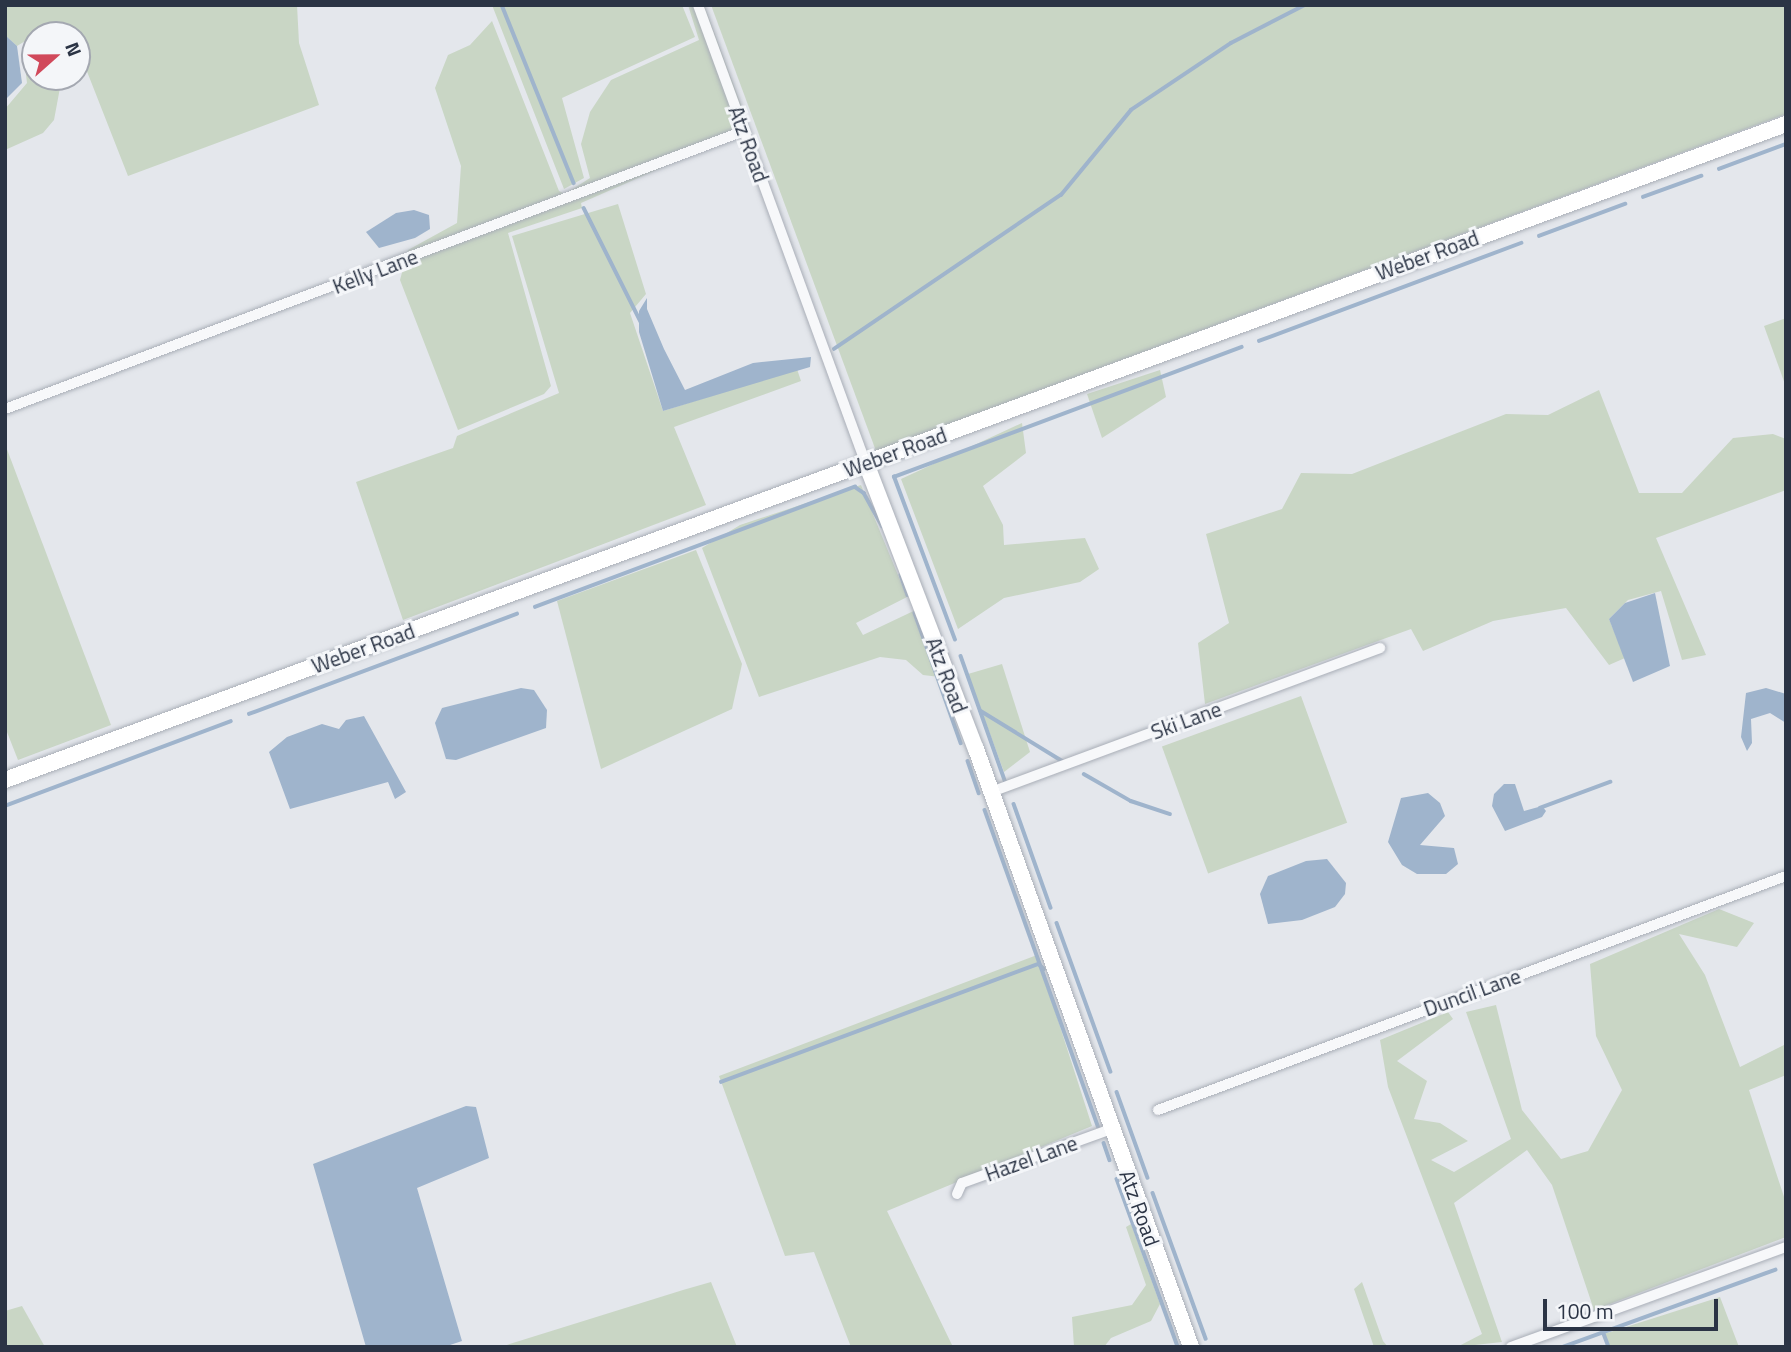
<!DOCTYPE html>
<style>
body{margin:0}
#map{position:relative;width:1791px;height:1352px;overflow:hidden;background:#e4e7ec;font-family:"Titillium Web",sans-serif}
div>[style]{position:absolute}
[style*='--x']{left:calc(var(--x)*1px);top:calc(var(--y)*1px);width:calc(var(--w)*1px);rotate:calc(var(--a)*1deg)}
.green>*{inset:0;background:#c9d6c5;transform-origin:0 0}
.water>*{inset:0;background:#9fb4cc}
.stream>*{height:3.5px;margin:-1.75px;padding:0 1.75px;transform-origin:1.75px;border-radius:1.75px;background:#9fb4cc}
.roads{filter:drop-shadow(0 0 2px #a9aeb7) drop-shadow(0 0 2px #a9aeb7)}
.street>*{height:10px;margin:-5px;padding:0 5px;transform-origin:5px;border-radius:5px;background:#f7f8fa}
.secondary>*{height:16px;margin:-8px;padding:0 8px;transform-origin:8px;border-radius:8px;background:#fff}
span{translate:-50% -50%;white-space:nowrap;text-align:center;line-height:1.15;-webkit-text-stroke:6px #f4f6f9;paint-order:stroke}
.street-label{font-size:21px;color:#2b3445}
.frame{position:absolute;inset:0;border:7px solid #2b3445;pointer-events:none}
.north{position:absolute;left:21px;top:21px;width:70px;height:70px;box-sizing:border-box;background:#f4f6f9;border:2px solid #a4a8b1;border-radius:50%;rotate:69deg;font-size:19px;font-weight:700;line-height:28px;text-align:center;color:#2b3445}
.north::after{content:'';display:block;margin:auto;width:24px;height:32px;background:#d1495b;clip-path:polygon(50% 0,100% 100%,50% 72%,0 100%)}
.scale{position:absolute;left:1543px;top:1299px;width:175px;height:32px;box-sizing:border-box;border:4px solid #2b3445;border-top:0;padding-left:9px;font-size:21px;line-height:24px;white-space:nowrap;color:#2b3445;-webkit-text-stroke:5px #f4f6f9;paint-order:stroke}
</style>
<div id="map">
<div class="green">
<div style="clip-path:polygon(5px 5px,297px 5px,299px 43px,319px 105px,128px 176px,77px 46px,77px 35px,69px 26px,35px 35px,17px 46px,5px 35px)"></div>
<div style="clip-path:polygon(492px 5px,682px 5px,695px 37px,562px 98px,584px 178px,564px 189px)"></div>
<div style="clip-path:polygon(688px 5px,704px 5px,750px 129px,581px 203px,582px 208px,508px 233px,551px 386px,544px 394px,458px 430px,400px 280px,408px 250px,457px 223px,461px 166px,435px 88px,448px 55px,470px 45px,492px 21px,559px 191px,565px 194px,590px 178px,581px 144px,590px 112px,611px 80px,699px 40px)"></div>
<div style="clip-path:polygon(711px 5px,1786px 5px,1786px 114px,876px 451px)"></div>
<div style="clip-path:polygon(35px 45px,35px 77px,62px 77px,54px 120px,43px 133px,5px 150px,5px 109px,27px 83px,23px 49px)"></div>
<div style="clip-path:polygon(618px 204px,646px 294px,630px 313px,663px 411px,797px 369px,801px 381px,674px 427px,706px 505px,403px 620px,356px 482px,453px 448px,457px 436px,559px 393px,512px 236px)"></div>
<div style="clip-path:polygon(1786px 318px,1786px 387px,1764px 326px)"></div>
<div style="clip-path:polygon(1160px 370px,1166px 397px,1102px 438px,1087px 394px)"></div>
<div style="clip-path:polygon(1599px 390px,1639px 493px,1682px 493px,1733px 438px,1773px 434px,1786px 439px,1786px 490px,1656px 538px,1706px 655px,1682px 660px,1661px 591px,1628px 600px,1609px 619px,1625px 658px,1609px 665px,1566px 608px,1493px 621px,1423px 651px,1411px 629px,1205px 704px,1198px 643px,1229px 623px,1206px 534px,1282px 509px,1301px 473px,1352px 474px,1506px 414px,1548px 415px)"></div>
<div style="clip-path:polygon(1022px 423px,1026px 453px,983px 486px,1003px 525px,1004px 545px,1085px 538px,1099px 569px,1080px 582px,1004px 598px,958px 629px,901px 479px)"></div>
<div style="clip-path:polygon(5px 444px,111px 725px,18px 760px,5px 727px)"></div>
<div style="clip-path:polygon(861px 485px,907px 597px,856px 623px,863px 635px,922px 607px,948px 678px,923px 675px,906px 660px,880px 657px,759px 697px,702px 548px,740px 525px)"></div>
<div style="clip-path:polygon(696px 550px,742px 664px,732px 709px,601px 769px,557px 601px)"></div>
<div style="clip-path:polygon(1002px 664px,1030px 752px,1004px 772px,968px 674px)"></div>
<div style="left:1301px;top:696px;width:135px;height:148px;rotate:70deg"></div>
<div style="clip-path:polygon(1719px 909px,1754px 923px,1737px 947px,1679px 934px,1705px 975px,1740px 1067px,1786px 1044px,1786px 1075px,1749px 1090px,1786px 1203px,1786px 1237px,1594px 1310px,1552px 1185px,1527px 1150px,1454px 1203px,1502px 1342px,1457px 1347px,1482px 1334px,1388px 1087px,1380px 1040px,1448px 1012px,1453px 1019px,1397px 1061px,1427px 1081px,1414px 1119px,1440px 1123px,1468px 1141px,1431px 1160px,1454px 1172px,1511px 1139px,1466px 1012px,1496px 1005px,1522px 1110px,1561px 1159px,1588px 1151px,1622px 1090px,1596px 1036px,1590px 964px)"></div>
<div style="clip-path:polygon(1037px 955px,1092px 1126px,887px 1211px,953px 1347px,851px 1347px,814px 1252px,785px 1256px,719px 1076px)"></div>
<div style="clip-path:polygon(1131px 1224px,1160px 1304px,1151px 1321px,1111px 1338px,1104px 1347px,1074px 1347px,1072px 1317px,1132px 1305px,1146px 1285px,1126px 1227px)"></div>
<div style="clip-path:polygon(711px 1282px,737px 1347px,500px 1347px,683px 1290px)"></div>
<div style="clip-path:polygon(1362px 1282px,1383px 1341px,1388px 1347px,1374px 1347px,1354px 1289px)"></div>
<div style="clip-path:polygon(1720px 1297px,1739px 1347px,1604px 1347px,1608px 1341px,1604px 1334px)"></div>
<div style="clip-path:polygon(22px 1306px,45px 1347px,5px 1347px,5px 1311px)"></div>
</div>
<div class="water">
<div style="clip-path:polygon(5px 35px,17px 46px,22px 83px,5px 100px)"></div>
<div style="clip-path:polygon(414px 210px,429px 215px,430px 229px,415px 238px,379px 248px,366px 232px,396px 213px)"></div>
<div style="clip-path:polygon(647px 298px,647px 309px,664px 349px,685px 390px,753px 363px,811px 357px,810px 367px,663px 411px,639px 332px,639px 311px)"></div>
<div style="clip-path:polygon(1655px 593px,1670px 666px,1633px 682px,1609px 619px,1625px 603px)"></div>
<div style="clip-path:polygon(521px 688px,534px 690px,547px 710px,546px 728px,456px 760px,446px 759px,435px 723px,442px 708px)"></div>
<div style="clip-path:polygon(1766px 688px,1786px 694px,1786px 723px,1770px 713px,1751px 719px,1752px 743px,1747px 751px,1741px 737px,1746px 693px)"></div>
<div style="clip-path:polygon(364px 716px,406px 792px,395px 799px,388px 782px,290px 809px,269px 752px,287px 737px,322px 724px,339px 729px,346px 720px)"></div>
<div style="clip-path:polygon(1504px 784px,1515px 784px,1524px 811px,1542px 806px,1546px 811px,1542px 817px,1505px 831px,1492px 806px,1494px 794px)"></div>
<div style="clip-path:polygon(1428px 793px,1440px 803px,1445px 816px,1420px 845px,1454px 848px,1458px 864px,1446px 874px,1417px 874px,1402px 865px,1388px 842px,1401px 798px)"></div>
<div style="clip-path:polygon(1327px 859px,1346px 883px,1345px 894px,1335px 907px,1302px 920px,1268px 924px,1260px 894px,1268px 876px,1306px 861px)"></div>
<div style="clip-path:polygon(466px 1106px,476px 1107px,489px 1158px,417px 1188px,462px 1341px,444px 1347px,366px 1347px,313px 1164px)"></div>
</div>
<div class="stream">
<div style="--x:502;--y:5;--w:192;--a:68"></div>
<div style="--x:1719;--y:169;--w:72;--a:-20.5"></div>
<div style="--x:1643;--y:197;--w:62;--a:-19.9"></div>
<div style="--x:584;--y:208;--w:127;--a:63.4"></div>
<div style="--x:1539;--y:236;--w:92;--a:-20.4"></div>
<div style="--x:1259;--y:341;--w:280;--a:-20.5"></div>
<div style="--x:834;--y:349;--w:274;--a:-34.2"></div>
<div style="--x:1061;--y:195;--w:110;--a:-50.5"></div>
<div style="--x:1131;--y:110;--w:120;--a:-33.8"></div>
<div style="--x:1231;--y:43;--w:83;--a:-27.2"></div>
<div style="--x:901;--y:575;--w:21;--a:71"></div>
<div style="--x:535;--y:607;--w:342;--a:-20.6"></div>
<div style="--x:855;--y:487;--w:11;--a:34"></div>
<div style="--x:864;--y:493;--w:38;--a:61"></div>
<div style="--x:915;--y:613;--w:138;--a:70.5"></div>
<div style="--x:955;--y:640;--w:174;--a:-110.5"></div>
<div style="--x:894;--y:477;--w:371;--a:-20.5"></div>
<div style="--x:961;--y:656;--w:135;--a:70.5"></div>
<div style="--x:981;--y:711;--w:97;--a:31.6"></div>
<div style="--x:249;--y:714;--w:286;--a:-20.5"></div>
<div style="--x:968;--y:761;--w:34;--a:71"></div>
<div style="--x:1084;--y:774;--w:54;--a:29.9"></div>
<div style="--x:1131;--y:801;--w:41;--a:18.4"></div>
<div style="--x:1014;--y:804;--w:110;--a:70.4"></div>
<div style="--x:5;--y:806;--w:241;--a:-20.6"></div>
<div style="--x:1540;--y:808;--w:75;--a:-20.4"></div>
<div style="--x:985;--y:810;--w:336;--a:70.3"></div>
<div style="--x:1057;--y:923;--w:158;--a:70.1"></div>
<div style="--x:721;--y:1082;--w:339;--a:-20.4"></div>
<div style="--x:1039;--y:964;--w:7;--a:45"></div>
<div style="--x:1117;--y:1092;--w:91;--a:70.2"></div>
<div style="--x:1104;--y:1143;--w:18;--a:71"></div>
<div style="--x:1117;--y:1179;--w:179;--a:70"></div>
<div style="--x:1153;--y:1193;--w:155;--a:70"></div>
<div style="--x:1604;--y:1334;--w:14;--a:69"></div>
<div style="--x:1563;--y:1347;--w:226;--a:-20"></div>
</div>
<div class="roads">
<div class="street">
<div style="--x:698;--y:5;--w:488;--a:69.9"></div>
<div style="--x:5;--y:409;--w:790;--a:-20.62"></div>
<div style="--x:991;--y:792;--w:415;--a:-20.3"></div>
<div style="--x:1158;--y:1110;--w:670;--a:-20.44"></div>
<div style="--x:957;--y:1194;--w:12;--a:-66"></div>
<div style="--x:962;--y:1183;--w:158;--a:-19.9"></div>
<div style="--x:1511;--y:1347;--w:293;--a:-20"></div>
</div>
<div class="secondary">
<div style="--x:866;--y:463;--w:306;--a:69"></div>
<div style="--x:976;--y:749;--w:635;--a:70.22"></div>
<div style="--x:5;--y:780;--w:1898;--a:-20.22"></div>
</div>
</div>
<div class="street-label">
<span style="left:749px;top:144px;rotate:70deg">Atz Road</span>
<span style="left:1427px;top:255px;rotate:-20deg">Weber Road</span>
<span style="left:375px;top:271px;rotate:-21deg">Kelly Lane</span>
<span style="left:895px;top:452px;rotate:-20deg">Weber Road</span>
<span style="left:363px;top:648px;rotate:-20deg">Weber Road</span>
<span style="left:947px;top:675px;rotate:69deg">Atz Road</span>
<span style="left:1186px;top:720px;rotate:-20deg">Ski Lane</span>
<span style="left:1472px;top:992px;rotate:-20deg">Duncil Lane</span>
<span style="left:1031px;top:1158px;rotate:-20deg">Hazel Lane</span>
<span style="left:1140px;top:1208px;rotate:70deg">Atz Road</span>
</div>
<div class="frame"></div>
<div class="north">N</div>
<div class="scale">100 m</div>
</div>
